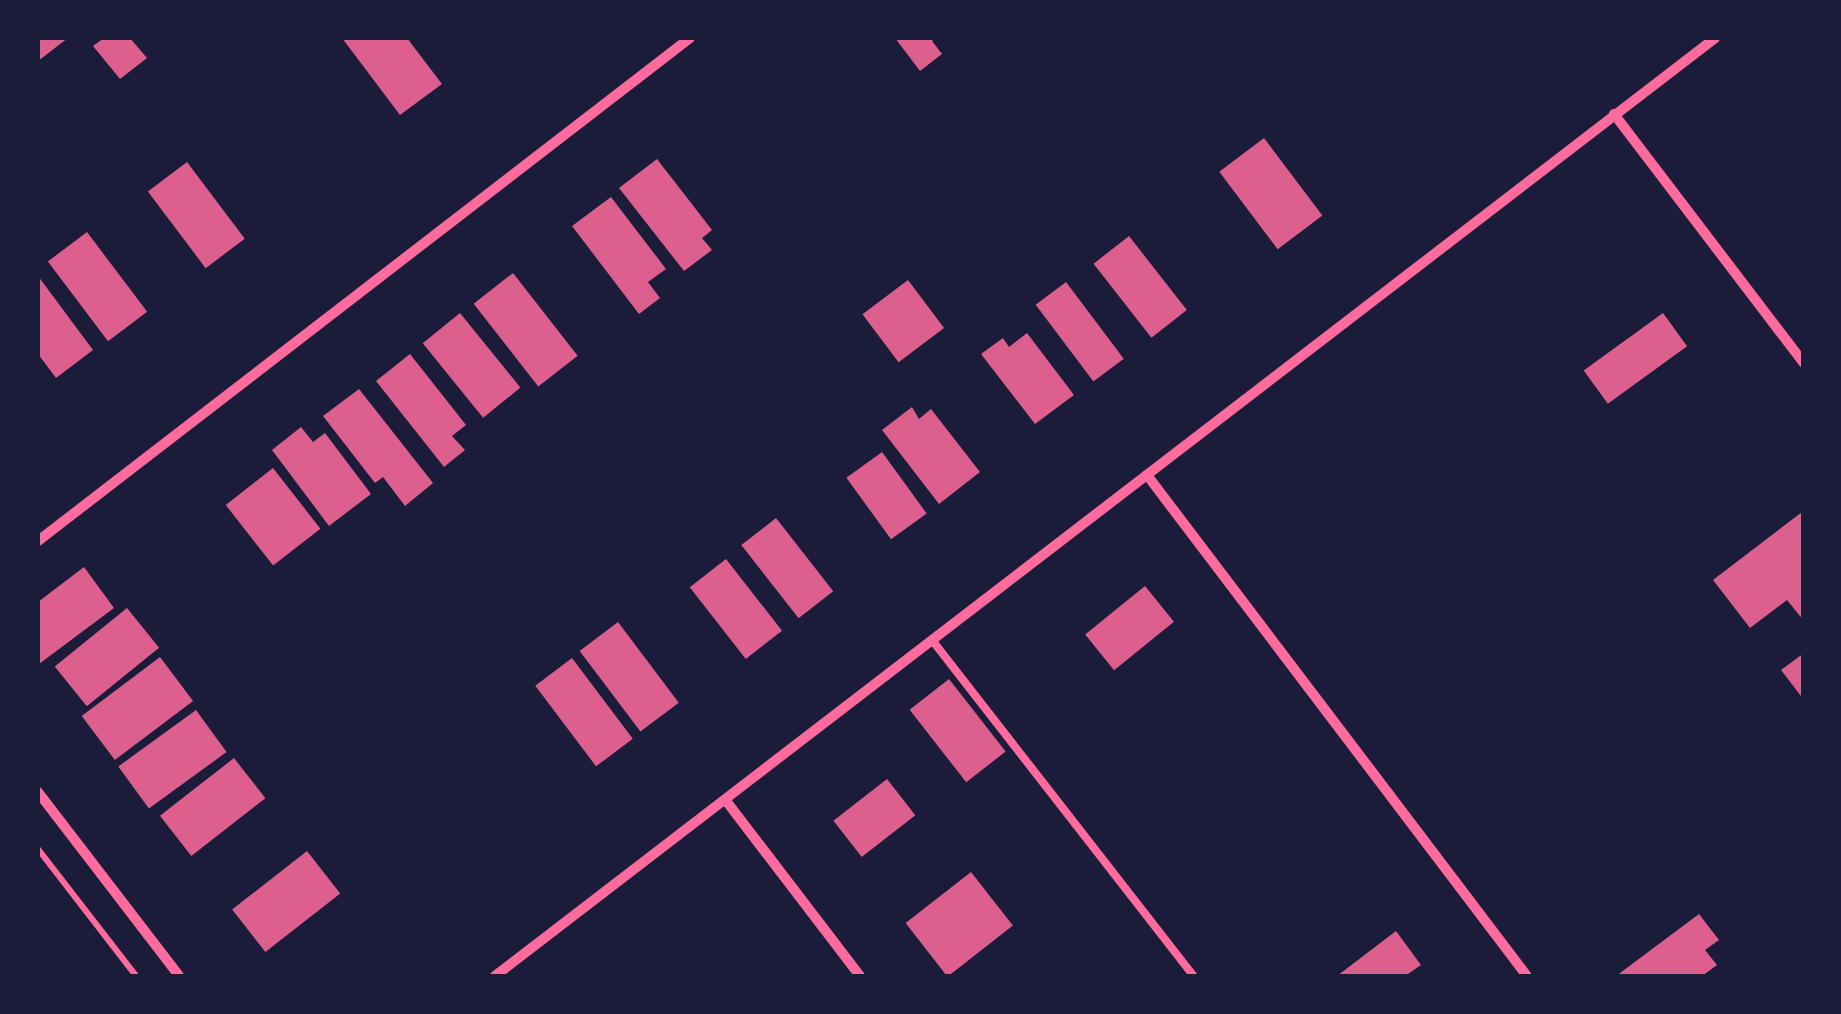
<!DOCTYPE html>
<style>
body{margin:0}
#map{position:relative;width:1841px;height:1014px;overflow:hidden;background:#1b1b3a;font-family:"Source Sans 3",sans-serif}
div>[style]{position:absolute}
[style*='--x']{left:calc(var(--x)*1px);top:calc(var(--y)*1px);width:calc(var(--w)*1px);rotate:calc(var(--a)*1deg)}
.building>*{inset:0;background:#dd5f8e;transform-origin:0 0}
.path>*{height:6px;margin:-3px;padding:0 3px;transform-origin:3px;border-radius:3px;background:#ff6b9d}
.service>*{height:8px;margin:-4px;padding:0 4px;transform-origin:4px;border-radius:4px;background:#ff6b9d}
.minor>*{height:10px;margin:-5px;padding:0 5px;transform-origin:5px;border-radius:5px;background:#ff6b9d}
span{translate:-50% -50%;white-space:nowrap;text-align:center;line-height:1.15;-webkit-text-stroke:8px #1b1b3a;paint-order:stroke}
.frame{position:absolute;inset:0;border:40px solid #1b1b3a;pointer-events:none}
</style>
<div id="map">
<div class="building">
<div style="clip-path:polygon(38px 38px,68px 38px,38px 61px)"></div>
<div style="clip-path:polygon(104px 38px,130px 38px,147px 58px,120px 79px,93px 46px)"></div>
<div style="clip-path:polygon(342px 38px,407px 38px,442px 84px,400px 115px)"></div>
<div style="clip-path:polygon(895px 38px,937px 38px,932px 41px,942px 54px,920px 71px)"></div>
<div style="left:1264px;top:138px;width:97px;height:56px;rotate:53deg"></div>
<div style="clip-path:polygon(657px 159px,712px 230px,702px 238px,712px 250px,684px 271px,619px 188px)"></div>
<div style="left:187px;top:162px;width:96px;height:49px;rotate:53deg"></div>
<div style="clip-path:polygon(611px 197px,666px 269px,648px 282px,660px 298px,639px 314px,572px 226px)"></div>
<div style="left:87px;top:232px;width:100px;height:49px;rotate:53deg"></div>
<div style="left:1129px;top:236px;width:94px;height:45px;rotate:52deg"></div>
<div style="left:513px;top:273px;width:105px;height:50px;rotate:52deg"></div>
<div style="clip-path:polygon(38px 276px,93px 350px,56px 378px,38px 354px)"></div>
<div style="left:908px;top:280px;width:60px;height:57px;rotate:53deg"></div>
<div style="left:1066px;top:282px;width:96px;height:38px;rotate:53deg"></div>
<div style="left:460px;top:313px;width:96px;height:48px;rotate:51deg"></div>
<div style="left:1663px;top:313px;width:41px;height:98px;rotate:54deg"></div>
<div style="clip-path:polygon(1027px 333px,1074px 395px,1035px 424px,981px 354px,1003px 338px,1009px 347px)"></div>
<div style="clip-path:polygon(410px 354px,466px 425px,452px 436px,465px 450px,444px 467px,376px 381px)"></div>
<div style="clip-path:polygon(359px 389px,433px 483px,405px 506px,383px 477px,375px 483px,323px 416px)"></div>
<div style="clip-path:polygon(912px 407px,919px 419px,931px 409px,980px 472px,939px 504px,882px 430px)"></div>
<div style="clip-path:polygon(301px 427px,313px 442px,325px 433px,371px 494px,329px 526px,272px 450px)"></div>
<div style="left:882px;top:452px;width:76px;height:44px;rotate:54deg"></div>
<div style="left:273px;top:468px;width:77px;height:60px;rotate:52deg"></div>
<div style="clip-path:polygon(1802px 512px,1804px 621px,1787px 600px,1750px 628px,1713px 580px)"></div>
<div style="left:776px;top:518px;width:93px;height:44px;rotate:52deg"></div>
<div style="left:726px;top:559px;width:91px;height:46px;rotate:52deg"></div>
<div style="clip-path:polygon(84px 567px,114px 608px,39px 664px,38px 602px)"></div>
<div style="left:1145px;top:586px;width:46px;height:77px;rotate:51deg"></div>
<div style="left:127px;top:608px;width:51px;height:93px;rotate:51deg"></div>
<div style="left:618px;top:622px;width:101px;height:48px;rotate:53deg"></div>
<div style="clip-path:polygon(1804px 653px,1804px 700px,1781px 670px)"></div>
<div style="left:160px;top:657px;width:55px;height:98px;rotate:53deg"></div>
<div style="left:572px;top:658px;width:101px;height:46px;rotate:53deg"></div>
<div style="left:949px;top:679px;width:92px;height:50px;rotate:52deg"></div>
<div style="left:196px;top:710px;width:52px;height:96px;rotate:54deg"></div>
<div style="left:234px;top:758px;width:51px;height:94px;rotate:52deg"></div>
<div style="left:887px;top:779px;width:46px;height:68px;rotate:52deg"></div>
<div style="left:307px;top:851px;width:54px;height:95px;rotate:52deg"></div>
<div style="left:971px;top:872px;width:68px;height:83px;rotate:52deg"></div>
<div style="clip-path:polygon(1699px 914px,1719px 940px,1705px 950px,1717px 965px,1702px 976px,1616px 976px)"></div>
<div style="clip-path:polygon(1396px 931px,1421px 965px,1405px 976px,1337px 976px)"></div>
</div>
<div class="path">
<div style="--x:38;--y:849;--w:160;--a:52.3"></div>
</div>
<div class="service">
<div style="--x:932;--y:640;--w:426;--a:52.1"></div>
</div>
<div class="minor">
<div style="--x:1614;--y:114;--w:313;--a:52.7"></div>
<div style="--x:1147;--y:475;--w:629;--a:52.82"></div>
<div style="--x:38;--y:541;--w:823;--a:-37.65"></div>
<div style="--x:38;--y:792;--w:232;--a:52.5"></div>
<div style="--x:727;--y:802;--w:219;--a:52.6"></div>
<div style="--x:495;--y:976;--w:1539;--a:-37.55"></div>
</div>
<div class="frame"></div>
</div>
